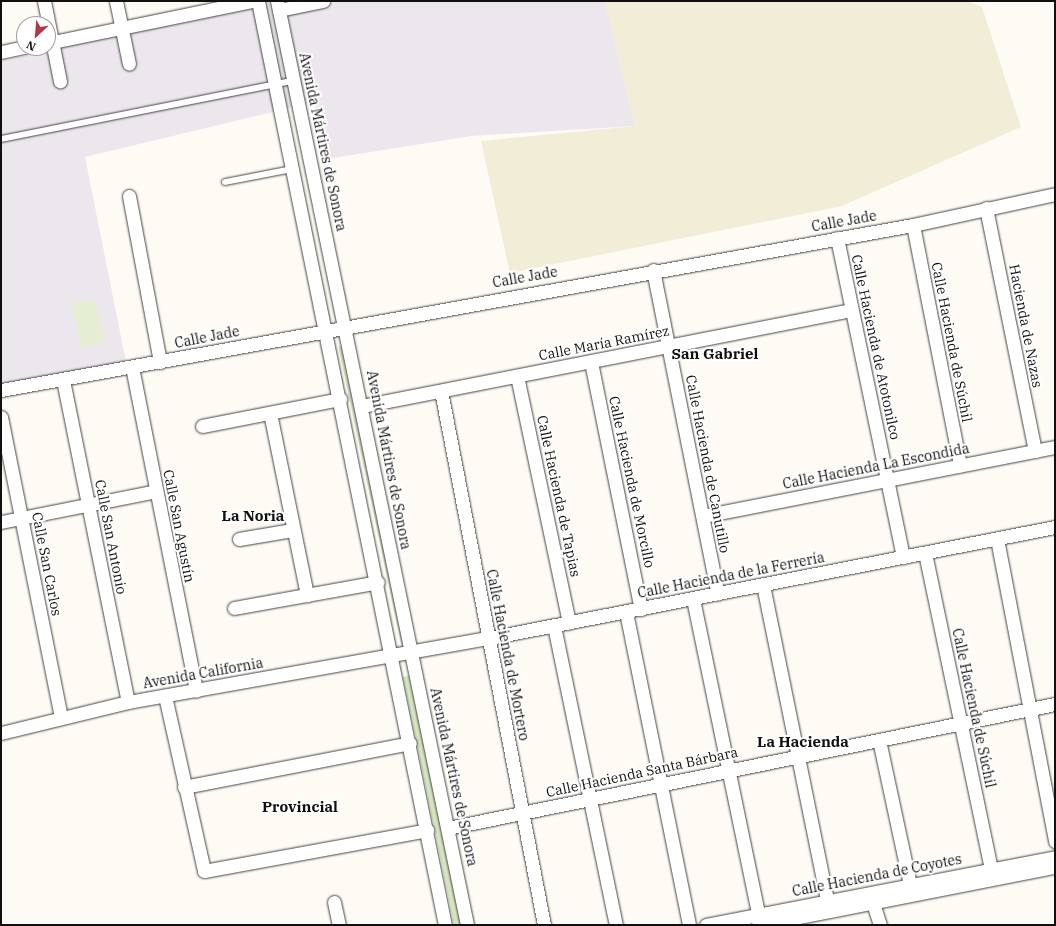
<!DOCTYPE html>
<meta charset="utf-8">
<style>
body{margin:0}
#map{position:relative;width:1056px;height:926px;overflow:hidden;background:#fefbf4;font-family:"IBM Plex Serif",serif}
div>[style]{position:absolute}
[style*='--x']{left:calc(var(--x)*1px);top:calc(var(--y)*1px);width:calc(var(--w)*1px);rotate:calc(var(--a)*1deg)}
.industrial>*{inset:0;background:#ece6ed}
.farmland>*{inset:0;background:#f2edd6}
.green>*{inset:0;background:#d7e5c1;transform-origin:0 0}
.pitch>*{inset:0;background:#e6eed1;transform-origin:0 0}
.roads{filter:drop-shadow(0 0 1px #434343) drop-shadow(0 0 1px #434343)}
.lane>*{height:6px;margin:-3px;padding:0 3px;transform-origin:3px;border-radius:3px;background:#fff}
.street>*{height:13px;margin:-6.5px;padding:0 6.5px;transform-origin:6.5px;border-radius:6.5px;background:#fff}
span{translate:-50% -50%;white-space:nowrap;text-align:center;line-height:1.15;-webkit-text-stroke:4px #fff;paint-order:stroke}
.street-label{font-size:14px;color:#101010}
.neighbourhood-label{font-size:15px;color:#101010;font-weight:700}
.frame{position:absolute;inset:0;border:2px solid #101010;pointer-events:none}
.north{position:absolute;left:16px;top:16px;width:40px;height:40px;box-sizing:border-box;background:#fff;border:1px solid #9f9f9f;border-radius:50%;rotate:206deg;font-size:11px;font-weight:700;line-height:16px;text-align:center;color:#101010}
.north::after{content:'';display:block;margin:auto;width:14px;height:18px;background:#b13747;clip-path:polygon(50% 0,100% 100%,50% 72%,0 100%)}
</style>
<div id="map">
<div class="industrial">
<div style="clip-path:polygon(255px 1px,605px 1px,635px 126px,471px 136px,327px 159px,314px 102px,85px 157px,126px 362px,1px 385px,1px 61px,255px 4px)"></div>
</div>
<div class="farmland">
<div style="clip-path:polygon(605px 1px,967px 1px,982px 7px,1021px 127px,842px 206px,510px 273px,481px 141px,635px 126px)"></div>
</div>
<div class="green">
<div style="left:347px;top:345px;width:304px;height:9px;rotate:78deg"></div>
<div style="clip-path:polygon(413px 675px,463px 925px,454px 925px,403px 677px)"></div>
</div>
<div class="pitch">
<div style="left:95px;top:299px;width:44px;height:23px;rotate:79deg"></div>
</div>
<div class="roads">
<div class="lane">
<div style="--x:1;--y:139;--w:297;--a:-11.3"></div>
<div style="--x:225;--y:182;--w:68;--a:-11"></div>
</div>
<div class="street">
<div style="--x:44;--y:1;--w:82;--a:78.7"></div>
<div style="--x:116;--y:1;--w:64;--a:78.3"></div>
<div style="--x:258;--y:1;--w:943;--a:78.56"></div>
<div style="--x:277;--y:1;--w:943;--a:78.38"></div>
<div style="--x:279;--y:10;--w:45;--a:-11.6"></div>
<div style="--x:48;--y:43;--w:209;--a:-11.6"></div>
<div style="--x:1;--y:52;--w:24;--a:-12"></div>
<div style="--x:129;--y:196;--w:169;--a:79.4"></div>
<div style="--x:986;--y:208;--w:248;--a:78.6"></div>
<div style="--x:913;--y:225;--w:245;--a:78.9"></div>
<div style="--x:837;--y:238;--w:326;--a:78.3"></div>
<div style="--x:653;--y:270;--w:330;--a:78.7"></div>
<div style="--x:591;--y:362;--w:252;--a:78.6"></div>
<div style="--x:132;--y:367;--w:330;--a:78.8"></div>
<div style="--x:517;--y:376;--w:252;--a:78.1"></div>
<div style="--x:63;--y:380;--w:328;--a:78.6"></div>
<div style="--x:1;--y:390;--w:927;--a:-10.26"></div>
<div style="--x:913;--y:225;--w:145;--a:-12.3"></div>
<div style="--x:441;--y:391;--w:544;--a:79.08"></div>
<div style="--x:362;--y:406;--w:499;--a:-11.1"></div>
<div style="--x:270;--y:413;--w:186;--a:78.5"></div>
<div style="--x:1;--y:417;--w:306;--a:78.7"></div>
<div style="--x:202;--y:426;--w:141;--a:-11.1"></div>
<div style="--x:703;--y:516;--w:359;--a:-11.1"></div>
<div style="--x:1;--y:522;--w:158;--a:-11.3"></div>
<div style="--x:239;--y:539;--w:54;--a:-9.6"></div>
<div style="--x:997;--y:539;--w:308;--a:79.1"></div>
<div style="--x:925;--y:553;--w:323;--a:78.2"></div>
<div style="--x:763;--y:585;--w:321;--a:78.5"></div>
<div style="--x:693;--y:599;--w:322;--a:78.3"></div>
<div style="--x:234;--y:608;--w:146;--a:-10.2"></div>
<div style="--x:626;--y:612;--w:319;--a:78.6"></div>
<div style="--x:554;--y:626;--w:305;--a:78.3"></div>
<div style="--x:165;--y:696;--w:179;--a:77.4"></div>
<div style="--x:204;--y:871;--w:227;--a:-10.4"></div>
<div style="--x:1;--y:733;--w:131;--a:-13.7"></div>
<div style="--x:128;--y:702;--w:367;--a:-10.1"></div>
<div style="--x:489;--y:638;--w:577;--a:-11.1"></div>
<div style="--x:879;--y:740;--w:148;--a:77.9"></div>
<div style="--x:184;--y:787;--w:230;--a:-11"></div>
<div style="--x:448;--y:828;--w:620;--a:-11.55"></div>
<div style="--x:870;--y:894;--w:33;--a:72"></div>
<div style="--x:334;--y:902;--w:24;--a:78"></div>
<div style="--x:706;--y:925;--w:356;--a:-11"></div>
<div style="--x:758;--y:925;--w:303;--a:-11.1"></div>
</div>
</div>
<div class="street-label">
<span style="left:323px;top:142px;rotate:78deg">Avenida Mártires de Sonora</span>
<span style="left:844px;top:221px;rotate:-10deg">Calle Jade</span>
<span style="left:525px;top:277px;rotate:-10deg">Calle Jade</span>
<span style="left:1026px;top:326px;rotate:79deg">Hacienda de Nazas</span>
<span style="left:207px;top:337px;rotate:-11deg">Calle Jade</span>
<span style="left:952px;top:342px;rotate:79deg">Calle Hacienda de Súchil</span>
<span style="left:604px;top:343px;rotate:-11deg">Calle María Ramírez</span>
<span style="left:876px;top:347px;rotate:78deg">Calle Hacienda de Atotonilco</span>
<span style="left:389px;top:460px;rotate:79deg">Avenida Mártires de Sonora</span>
<span style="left:708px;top:464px;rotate:79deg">Calle Hacienda de Canutillo</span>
<span style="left:876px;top:466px;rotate:-11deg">Calle Hacienda La Escondida</span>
<span style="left:632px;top:482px;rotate:78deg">Calle Hacienda de Morcillo</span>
<span style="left:559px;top:496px;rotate:78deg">Calle Hacienda de Tapias</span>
<span style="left:179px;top:526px;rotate:79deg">Calle San Agustín</span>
<span style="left:111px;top:537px;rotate:79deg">Calle San Antonio</span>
<span style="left:47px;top:564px;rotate:79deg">Calle San Carlos</span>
<span style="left:731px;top:575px;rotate:-11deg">Calle Hacienda de la Ferrería</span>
<span style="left:508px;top:655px;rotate:79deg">Calle Hacienda de Mortero</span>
<span style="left:203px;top:673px;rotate:-10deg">Avenida California</span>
<span style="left:974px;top:708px;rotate:78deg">Calle Hacienda de Súchil</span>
<span style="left:642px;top:772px;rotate:-12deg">Calle Hacienda Santa Bárbara</span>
<span style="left:454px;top:777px;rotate:78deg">Avenida Mártires de Sonora</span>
<span style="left:877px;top:875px;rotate:-11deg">Calle Hacienda de Coyotes</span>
</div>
<div class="neighbourhood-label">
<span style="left:715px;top:354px">San Gabriel</span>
<span style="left:253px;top:516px">La Noria</span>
<span style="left:803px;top:742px">La Hacienda</span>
<span style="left:300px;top:807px">Provincial</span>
</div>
<div class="frame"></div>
<div class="north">N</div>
</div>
